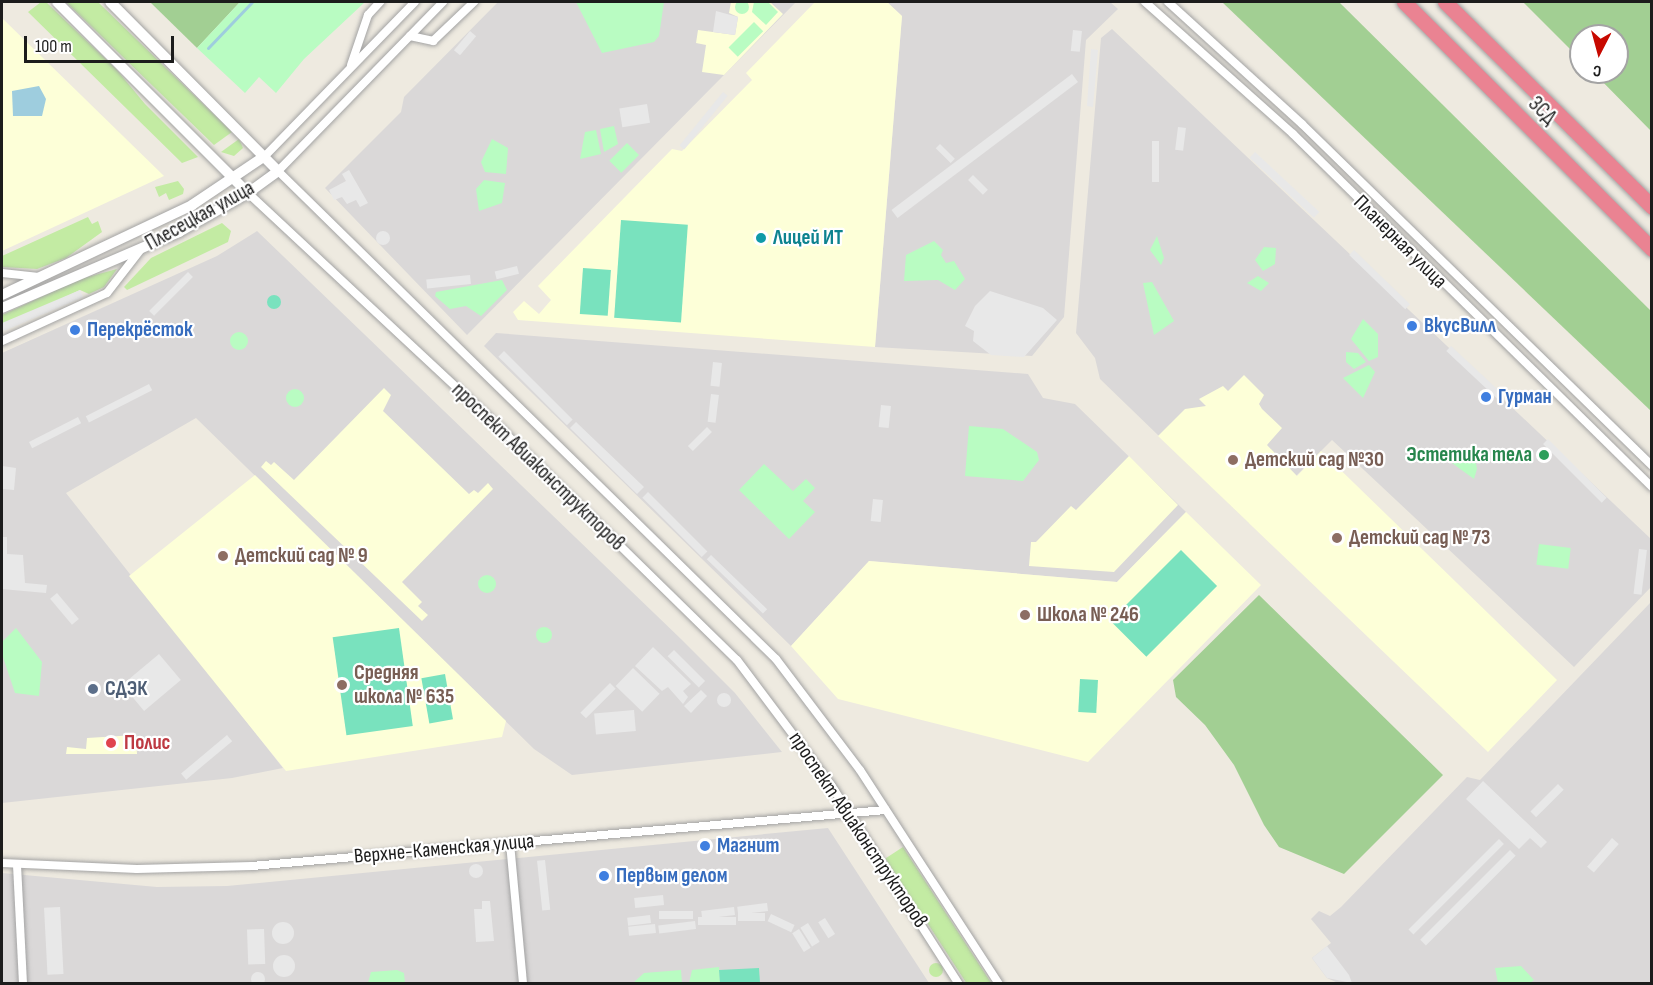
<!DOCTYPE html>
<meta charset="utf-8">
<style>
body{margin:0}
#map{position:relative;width:1653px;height:985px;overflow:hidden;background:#eeeae0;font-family:"Sofia Sans Condensed",sans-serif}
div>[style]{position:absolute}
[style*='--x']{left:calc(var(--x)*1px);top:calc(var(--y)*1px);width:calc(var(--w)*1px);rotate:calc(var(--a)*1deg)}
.residential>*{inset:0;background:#dad8d8}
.education>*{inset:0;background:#fdffd8}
.grass>*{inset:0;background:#c3eba3;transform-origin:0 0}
.round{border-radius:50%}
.forest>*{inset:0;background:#a2cf93}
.park>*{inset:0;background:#b9fcc2;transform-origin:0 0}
.pitch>*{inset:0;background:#79e2be;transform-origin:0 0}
.parking>*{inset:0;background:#e8e8e8;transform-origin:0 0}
.water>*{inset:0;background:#9ecdde}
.stream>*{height:3px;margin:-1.5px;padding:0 1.5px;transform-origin:1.5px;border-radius:1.5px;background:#9ecdde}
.roads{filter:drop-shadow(0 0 2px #a3a3a3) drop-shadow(0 0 2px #a3a3a3)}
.minor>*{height:8px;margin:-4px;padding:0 4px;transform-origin:4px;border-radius:4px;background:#fff}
.tertiary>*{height:10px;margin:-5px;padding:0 5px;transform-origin:5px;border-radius:5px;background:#fff}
.motorway>*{height:15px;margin:-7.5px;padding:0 7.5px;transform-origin:7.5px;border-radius:7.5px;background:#ea8392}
.dots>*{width:16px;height:16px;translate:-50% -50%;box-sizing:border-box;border:3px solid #fff;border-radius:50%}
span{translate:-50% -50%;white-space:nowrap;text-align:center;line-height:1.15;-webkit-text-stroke:4.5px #fff;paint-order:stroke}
.street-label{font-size:21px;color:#1c1c1c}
.culture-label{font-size:21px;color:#0d838f;font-weight:700}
.left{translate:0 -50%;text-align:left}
.shop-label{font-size:21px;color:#366cbe;font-weight:700}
.leisure-label{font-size:21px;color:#27864d;font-weight:700}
.right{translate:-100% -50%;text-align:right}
.education-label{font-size:21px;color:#785e54;font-weight:700}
.service-label{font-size:21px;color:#4e5e75;font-weight:700}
.health-label{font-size:21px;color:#be3a42;font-weight:700}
.frame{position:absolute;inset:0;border:3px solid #1c1c1c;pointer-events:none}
.north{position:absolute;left:1569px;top:24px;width:60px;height:60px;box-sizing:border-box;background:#fff;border:2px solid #a4a4a4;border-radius:50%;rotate:186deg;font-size:16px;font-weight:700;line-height:24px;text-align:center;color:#1c1c1c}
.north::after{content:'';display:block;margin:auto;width:21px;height:27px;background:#c70900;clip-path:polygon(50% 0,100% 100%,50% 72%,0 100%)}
.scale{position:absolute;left:24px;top:36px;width:150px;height:27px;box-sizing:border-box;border:3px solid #1c1c1c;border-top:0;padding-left:8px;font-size:18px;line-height:21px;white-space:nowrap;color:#1c1c1c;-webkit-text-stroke:4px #fff;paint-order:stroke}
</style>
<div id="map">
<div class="residential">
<div style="clip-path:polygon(498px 2px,796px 2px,467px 335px,325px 188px,401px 112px,404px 97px)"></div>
<div style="clip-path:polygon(887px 2px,1110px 2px,1118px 9px,1086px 40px,1064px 317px,1032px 356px,875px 347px,902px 16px)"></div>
<div style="clip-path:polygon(1112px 29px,1651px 539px,1651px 587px,1574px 667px,1332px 440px,1249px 523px,1100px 379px,1095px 358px,1076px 333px,1101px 38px)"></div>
<div style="clip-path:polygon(257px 231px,681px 639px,735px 693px,782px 752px,572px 775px,534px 749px,196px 418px,66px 493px,283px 768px,232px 778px,2px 803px,2px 353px,217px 256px)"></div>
<div style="clip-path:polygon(496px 333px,1028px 374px,1043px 398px,1075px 404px,1186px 512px,1117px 582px,869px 561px,791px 646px,484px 346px)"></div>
<div style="clip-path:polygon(1651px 602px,1651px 983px,1338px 983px,1327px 978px,1312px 958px,1331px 943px,1311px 919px,1319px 911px,1330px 916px,1341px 907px,1467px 777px,1480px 780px)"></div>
<div style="clip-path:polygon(828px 828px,929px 983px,2px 983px,2px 873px,157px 887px,227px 886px)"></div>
</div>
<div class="education">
<div style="clip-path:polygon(731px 2px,770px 2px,783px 14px,724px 75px,702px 72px,706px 45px,696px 43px,698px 30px,735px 35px,738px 17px,729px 13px)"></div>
<div style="clip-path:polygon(815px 2px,887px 2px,902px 16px,875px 347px,518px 320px,513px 312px,524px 301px,539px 314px,551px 300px,538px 286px,672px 149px,682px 151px,752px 80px,746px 73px)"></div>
<div style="clip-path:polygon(2px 18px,164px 176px,2px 251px)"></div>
<div style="clip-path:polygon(1244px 375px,1264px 395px,1259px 404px,1262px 409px,1282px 428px,1267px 445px,1297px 476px,1321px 451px,1557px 680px,1488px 752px,1158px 436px,1185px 409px,1206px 406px,1199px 399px,1223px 386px,1228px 391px)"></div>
<div style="clip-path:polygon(384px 388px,391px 395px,383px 411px,469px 494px,474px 490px,478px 493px,488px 483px,493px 489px,402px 582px,422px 602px,418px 606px,428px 615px,422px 621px,261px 467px,266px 461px,271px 465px,274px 462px,294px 480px)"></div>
<div style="clip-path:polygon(1129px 456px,1178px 505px,1114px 572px,1029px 566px,1031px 542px,1036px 542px,1071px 506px,1076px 510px)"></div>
<div style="clip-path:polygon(255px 475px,506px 721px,502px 737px,286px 771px,129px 576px)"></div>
<div style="clip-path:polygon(1186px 512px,1261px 585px,1088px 762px,838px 699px,791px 646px,869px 561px,1117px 582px)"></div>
<div style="clip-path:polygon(136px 735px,137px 754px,66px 754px,67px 747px,86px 749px,87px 738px)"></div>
</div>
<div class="grass">
<div style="clip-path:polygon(41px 2px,46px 2px,116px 69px,145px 104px,198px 157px,182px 163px,28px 12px)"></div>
<div style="clip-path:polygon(66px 2px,98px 2px,232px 132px,214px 145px)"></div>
<div style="clip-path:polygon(239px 139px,243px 148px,234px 156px,221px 152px)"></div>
<div style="clip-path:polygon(178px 181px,184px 189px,183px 194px,169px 200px,166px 193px,159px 197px,155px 187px)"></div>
<div style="clip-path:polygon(88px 217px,92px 224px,98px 221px,102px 232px,66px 258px,37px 269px,2px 267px,2px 256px)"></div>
<div style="clip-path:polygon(222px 223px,231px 231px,228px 242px,127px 290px,124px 287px,151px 258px)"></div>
<div style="clip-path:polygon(117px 269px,104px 287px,89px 294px,80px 290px,2px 326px,2px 315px,80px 279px)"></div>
<div style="left:903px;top:847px;width:163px;height:21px;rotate:57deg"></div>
<div class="round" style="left:929px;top:963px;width:14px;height:14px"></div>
</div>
<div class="forest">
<div style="clip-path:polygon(150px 2px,240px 2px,197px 48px)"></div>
<div style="clip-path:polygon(1222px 2px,1339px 2px,1651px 311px,1651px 411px)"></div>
<div style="clip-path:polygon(1523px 2px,1651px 2px,1651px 131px,1593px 72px,1617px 72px,1617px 36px,1581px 36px,1581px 60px)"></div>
<div style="clip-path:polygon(1259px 595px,1443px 775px,1344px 874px,1279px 847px,1264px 825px,1234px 765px,1205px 725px,1176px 697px,1173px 680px)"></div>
</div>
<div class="park">
<div class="round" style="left:735px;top:0;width:14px;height:14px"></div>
<div style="clip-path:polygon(240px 2px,365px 2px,304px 59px,276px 93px,259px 77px,245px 93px,197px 48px)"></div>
<div style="clip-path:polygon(576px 2px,664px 2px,659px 36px,654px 42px,602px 53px)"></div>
<div style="clip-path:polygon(754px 2px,768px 2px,778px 12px,766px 25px,752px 12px)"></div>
<div style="left:754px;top:22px;width:13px;height:36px;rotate:45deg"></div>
<div style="clip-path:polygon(614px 126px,618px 144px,604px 152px,600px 129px)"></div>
<div style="clip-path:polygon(596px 130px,601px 154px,580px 159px,585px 132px)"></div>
<div style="clip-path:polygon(492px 139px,508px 148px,506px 174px,485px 172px,481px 162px)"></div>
<div style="left:627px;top:143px;width:17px;height:25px;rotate:45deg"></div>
<div style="clip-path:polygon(484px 180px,505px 183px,502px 203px,479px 211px,476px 189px)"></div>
<div style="clip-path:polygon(1157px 236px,1164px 258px,1161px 265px,1150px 250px)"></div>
<div style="clip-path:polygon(934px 241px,943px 250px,941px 255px,946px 263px,954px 261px,965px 279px,955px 290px,938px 280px,904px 281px,906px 255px)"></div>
<div style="clip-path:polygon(1264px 247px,1276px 248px,1275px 264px,1263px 271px,1255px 260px)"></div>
<div style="clip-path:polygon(1258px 276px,1269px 283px,1261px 291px,1247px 283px)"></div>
<div style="clip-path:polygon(502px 280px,507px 290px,481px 316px,466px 306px,450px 309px,435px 296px,436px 292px)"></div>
<div style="clip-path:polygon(1152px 282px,1174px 321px,1154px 335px,1143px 283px)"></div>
<div style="clip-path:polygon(1363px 319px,1378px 334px,1378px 357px,1369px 361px,1351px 339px)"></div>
<div class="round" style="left:230px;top:332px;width:18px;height:18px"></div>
<div style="clip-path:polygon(1346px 352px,1358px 353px,1366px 362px,1354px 369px,1346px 362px)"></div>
<div style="clip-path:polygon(1369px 365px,1375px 372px,1363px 398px,1343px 378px)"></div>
<div class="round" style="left:286px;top:389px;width:18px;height:18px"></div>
<div style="clip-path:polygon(969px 426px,1003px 429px,1037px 452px,1039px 460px,1023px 481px,965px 476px)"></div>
<div style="clip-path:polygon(1458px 449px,1475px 458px,1477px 469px,1474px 479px,1445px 458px,1445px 452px)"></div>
<div style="clip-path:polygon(764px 464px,793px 491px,806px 479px,815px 488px,803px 501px,815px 512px,789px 539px,739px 490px)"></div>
<div style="left:1539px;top:544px;width:32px;height:21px;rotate:7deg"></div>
<div class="round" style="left:478px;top:575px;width:18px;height:18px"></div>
<div class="round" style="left:536px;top:627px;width:16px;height:16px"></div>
<div style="clip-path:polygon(16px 628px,42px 662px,39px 696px,15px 693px,2px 654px,2px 642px)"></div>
<div style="clip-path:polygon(1521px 966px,1534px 980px,1530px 983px,1498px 983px,1495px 968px)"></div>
<div style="clip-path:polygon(719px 967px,720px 983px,689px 983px,692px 970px)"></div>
<div style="clip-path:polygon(397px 970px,404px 973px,405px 983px,368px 983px,371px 972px)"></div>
<div style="clip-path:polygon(681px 970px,682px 983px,633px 983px,644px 973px)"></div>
</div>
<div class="pitch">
<div style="left:621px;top:220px;width:67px;height:98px;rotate:4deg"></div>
<div style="left:583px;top:268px;width:28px;height:46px;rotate:4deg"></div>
<div class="round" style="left:267px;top:295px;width:14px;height:14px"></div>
<div style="left:1181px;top:550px;width:51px;height:100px;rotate:45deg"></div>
<div style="left:399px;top:628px;width:99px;height:67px;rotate:82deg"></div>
<div style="left:445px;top:674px;width:46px;height:24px;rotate:80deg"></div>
<div style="left:1080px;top:679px;width:18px;height:33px;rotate:3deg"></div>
<div style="clip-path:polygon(759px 968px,760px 983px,720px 983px,719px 970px)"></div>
</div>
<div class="parking">
<div style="clip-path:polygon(716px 11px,738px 17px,735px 35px,713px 32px)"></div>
<div style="left:1073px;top:30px;width:9px;height:21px;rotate:6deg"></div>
<div style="left:470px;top:31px;width:8px;height:25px;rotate:40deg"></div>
<div style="clip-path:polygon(1091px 49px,1098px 50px,1093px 107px,1087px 106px)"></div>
<div style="left:1072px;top:74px;width:10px;height:226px;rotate:53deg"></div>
<div style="left:723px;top:92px;width:6px;height:69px;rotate:39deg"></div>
<div style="left:647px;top:104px;width:19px;height:28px;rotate:81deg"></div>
<div style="left:1178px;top:127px;width:8px;height:23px;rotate:7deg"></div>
<div style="left:1152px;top:141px;width:7px;height:41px"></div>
<div style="left:940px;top:144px;width:21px;height:6px;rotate:45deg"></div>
<div style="left:1255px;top:152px;width:88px;height:8px;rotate:43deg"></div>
<div style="clip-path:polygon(349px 170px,368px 203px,360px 207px,356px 200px,347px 204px,342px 197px,334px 200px,329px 190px,346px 181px,342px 174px)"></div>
<div style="left:973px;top:175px;width:21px;height:7px;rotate:45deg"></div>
<div class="round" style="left:376px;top:231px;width:14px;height:14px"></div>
<div style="left:1354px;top:250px;width:78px;height:7px;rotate:44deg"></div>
<div style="left:517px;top:266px;width:8px;height:23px;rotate:76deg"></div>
<div style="left:188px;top:272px;width:7px;height:55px;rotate:45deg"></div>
<div style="left:470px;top:275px;width:9px;height:44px;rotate:84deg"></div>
<div style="left:80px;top:290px;width:8px;height:86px;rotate:67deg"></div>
<div style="clip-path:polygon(990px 291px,1043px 308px,1057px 320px,1024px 357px,991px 355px,973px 341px,974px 331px,965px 326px,975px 306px)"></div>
<div style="left:1451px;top:346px;width:73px;height:7px;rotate:43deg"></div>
<div style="left:504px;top:351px;width:97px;height:8px;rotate:45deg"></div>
<div style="left:713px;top:362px;width:9px;height:24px;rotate:6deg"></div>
<div style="left:149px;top:384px;width:7px;height:71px;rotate:63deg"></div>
<div style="left:711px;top:394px;width:8px;height:28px;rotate:7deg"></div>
<div style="left:881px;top:405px;width:10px;height:22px;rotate:6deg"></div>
<div style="left:78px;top:417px;width:7px;height:55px;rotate:63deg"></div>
<div style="clip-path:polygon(576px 422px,644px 487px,637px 494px,570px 428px)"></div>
<div style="left:707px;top:427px;width:7px;height:27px;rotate:45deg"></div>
<div style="left:1548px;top:439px;width:83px;height:7px;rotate:45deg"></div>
<div style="clip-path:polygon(2px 466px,16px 468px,14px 490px,2px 489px)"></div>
<div style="left:648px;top:492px;width:84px;height:8px;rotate:45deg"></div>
<div style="left:873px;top:499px;width:10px;height:22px;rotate:6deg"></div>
<div style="clip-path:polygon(2px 537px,7px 537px,7px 554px,23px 555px,25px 583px,47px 585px,46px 593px,2px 589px)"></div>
<div style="left:1639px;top:549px;width:8px;height:45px;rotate:7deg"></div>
<div style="left:711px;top:555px;width:78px;height:6px;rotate:44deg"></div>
<div style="left:57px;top:593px;width:34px;height:9px;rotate:50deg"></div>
<div style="clip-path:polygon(653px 647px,691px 684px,683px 691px,688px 697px,683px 704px,668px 687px,662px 691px,635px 666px)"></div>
<div style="left:674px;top:650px;width:44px;height:9px;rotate:45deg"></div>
<div style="left:159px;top:654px;width:34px;height:48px;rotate:50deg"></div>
<div style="left:633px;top:668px;width:37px;height:25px;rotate:44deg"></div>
<div style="left:610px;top:683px;width:8px;height:42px;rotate:45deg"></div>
<div style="clip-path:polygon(701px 690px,707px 696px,691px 713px,684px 706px)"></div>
<div class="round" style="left:717px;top:693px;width:14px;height:14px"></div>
<div style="left:634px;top:710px;width:21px;height:40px;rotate:85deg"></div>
<div style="left:227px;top:735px;width:8px;height:60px;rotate:50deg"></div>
<div style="clip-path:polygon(1483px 781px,1547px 842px,1541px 848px,1530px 838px,1519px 849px,1466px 799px)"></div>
<div style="left:1558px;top:784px;width:8px;height:39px;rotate:45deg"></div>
<div style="left:1612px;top:838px;width:9px;height:38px;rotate:41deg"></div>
<div style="left:1499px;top:839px;width:7px;height:128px;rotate:45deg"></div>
<div style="left:1510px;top:850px;width:8px;height:127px;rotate:45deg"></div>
<div style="left:545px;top:860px;width:50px;height:8px;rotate:84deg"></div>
<div class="round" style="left:469px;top:864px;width:14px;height:14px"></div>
<div style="left:663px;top:895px;width:10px;height:29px;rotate:84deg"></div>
<div style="clip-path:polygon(482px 901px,490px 901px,494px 941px,476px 942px,474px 909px,482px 909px)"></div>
<div style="left:767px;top:903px;width:8px;height:30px;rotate:83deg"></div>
<div style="left:60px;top:907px;width:67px;height:16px;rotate:87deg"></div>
<div style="left:734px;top:907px;width:8px;height:33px;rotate:83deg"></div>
<div style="left:693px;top:911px;width:8px;height:34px;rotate:90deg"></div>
<div style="left:765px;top:913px;width:8px;height:27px;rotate:90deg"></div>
<div style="left:771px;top:914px;width:26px;height:8px;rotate:25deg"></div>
<div style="left:650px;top:915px;width:8px;height:23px;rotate:83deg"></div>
<div style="left:736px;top:917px;width:8px;height:38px;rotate:90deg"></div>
<div style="left:825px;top:918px;width:19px;height:8px;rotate:58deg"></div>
<div style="left:695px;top:921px;width:8px;height:37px;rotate:83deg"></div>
<div class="round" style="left:272px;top:922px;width:22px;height:22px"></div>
<div style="left:808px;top:923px;width:22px;height:9px;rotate:58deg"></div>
<div style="left:655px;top:924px;width:9px;height:27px;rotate:84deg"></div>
<div style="left:264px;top:929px;width:35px;height:17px;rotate:88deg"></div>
<div style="left:799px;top:929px;width:22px;height:8px;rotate:58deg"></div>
<div style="clip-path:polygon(1327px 946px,1349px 975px,1352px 983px,1327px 978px,1312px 958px)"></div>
<div class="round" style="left:273px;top:955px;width:22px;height:22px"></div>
<div class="round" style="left:251px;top:972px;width:14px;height:14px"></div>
</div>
<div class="water">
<div style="clip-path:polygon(39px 86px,46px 99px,42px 116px,13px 116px,12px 91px)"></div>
</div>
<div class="stream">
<div style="--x:208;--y:48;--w:64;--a:-46.3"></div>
</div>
<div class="roads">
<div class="minor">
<div style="--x:443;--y:2;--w:236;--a:134.3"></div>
<div style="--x:278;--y:171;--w:697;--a:44.42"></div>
<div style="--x:776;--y:659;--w:139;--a:52.9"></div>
<div style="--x:860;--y:770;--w:255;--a:57"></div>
<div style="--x:1145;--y:2;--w:198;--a:41.7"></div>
<div style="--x:1293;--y:134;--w:503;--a:44.52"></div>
<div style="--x:1168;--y:2;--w:181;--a:42.3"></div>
<div style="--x:1302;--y:124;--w:489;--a:44.3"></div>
<div style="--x:410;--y:36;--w:24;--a:12"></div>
<div style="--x:433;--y:41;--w:57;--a:-43.6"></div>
<div style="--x:351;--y:65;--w:53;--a:-71.2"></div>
<div style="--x:368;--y:15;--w:18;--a:-47"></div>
<div style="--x:265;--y:156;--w:215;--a:-45.8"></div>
<div style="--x:248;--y:193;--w:349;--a:43"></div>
<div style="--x:503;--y:431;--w:327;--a:44.4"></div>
<div style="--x:737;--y:660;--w:156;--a:53.1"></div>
<div style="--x:831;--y:785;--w:237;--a:57.3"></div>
<div style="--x:2;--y:273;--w:37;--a:6"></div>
<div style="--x:2;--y:341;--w:115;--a:-24.6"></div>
<div style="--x:107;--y:293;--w:56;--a:-52.3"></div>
<div style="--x:510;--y:843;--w:142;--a:84.7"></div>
<div style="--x:2;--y:863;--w:135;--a:2.5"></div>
<div style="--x:137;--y:869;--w:115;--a:-1.5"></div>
<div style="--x:252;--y:866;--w:636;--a:-5.05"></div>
<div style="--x:17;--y:865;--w:119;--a:87.1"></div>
</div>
<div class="tertiary">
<div style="--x:57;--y:2;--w:270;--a:45"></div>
<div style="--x:2;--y:295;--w:210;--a:-25.3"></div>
<div style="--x:192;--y:205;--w:88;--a:-33.9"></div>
<div style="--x:2;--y:308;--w:193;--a:-23.2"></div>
<div style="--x:179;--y:232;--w:79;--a:-29.5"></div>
<div style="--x:248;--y:193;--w:37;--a:-36"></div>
<div style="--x:278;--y:171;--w:238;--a:-134.8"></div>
</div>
<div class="motorway">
<div style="--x:1404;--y:2;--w:350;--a:44.9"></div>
<div style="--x:1445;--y:2;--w:291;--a:44.7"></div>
</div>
</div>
<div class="dots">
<div style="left:761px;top:238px;background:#0f9aa8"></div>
<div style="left:1412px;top:326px;background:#3f7fe0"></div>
<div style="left:75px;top:330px;background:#3f7fe0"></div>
<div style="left:1486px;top:397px;background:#3f7fe0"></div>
<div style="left:1544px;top:455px;background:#2e9e5b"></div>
<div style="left:1233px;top:460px;background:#8d6e63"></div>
<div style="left:1337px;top:538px;background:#8d6e63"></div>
<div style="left:223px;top:556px;background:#8d6e63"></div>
<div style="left:1025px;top:615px;background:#8d6e63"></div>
<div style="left:342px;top:685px;background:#8d6e63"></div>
<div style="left:93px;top:689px;background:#5c6f8a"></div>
<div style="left:111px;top:743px;background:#e0444e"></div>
<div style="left:705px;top:846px;background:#3f7fe0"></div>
<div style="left:604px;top:876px;background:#3f7fe0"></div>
</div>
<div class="street-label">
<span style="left:1542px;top:111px;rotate:45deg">ЗСД</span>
<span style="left:200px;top:216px;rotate:-29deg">Плесецкая улица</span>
<span style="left:1400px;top:242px;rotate:45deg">Планерная улица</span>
<span style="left:538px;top:467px;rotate:44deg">проспект Авиаконструкторов</span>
<span style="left:858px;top:830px;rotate:56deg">проспект Авиаконструкторов</span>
<span style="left:444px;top:849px;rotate:-5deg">Верхне-Каменская улица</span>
</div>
<div class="culture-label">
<span class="left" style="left:773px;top:238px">Лицей ИТ</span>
</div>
<div class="shop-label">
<span class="left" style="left:1424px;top:326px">ВкусВилл</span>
<span class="left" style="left:87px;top:330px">Перекрёсток</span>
<span class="left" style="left:1498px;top:397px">Гурман</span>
<span class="left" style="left:717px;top:846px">Магнит</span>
<span class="left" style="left:616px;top:876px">Первым делом</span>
</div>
<div class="leisure-label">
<span class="right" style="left:1532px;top:455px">Эстетика тела</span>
</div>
<div class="education-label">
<span class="left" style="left:1245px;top:460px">Детский сад №30</span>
<span class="left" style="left:1349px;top:538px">Детский сад № 73</span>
<span class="left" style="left:235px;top:556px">Детский сад № 9</span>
<span class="left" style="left:1037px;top:615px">Школа № 246</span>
<span class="left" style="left:354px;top:685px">Средняя<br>школа № 635</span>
</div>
<div class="service-label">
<span class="left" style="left:105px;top:689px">СДЭК</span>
</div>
<div class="health-label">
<span class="left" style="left:124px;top:743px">Полис</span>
</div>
<div class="frame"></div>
<div class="north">С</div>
<div class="scale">100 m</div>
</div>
